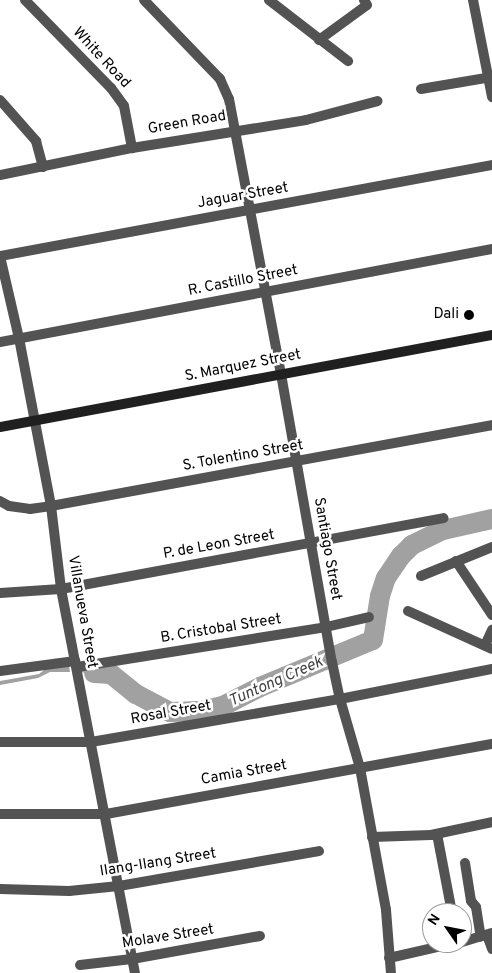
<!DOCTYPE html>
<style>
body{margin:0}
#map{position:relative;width:492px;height:973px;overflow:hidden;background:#fff;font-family:Overpass,sans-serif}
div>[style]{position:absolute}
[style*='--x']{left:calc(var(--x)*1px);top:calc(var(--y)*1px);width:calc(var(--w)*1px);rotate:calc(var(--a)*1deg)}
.water>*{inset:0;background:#a1a1a1}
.stream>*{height:3px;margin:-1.5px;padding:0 1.5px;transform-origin:1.5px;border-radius:1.5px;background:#a1a1a1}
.river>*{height:20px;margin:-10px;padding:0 10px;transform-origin:10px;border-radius:10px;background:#a1a1a1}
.street>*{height:10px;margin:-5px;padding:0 5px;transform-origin:5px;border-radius:5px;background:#535353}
.secondary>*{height:10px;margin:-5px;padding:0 5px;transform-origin:5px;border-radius:5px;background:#202020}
.dots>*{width:14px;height:14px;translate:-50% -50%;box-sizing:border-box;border:2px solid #fff;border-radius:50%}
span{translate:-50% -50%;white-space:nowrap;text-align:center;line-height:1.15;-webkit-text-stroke:5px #fff;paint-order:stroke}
.street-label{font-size:15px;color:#000}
.poi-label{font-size:15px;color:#000}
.right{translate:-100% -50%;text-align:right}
.water-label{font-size:16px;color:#424242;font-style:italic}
.north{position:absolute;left:422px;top:903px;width:50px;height:50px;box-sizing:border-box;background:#fff;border:1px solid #999;border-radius:50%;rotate:303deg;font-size:14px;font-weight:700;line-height:20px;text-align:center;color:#000}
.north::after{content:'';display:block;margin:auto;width:18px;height:22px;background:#000;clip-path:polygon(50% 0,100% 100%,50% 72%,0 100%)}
</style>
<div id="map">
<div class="water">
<div style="clip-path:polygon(69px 665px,70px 672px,50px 672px,38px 678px,0 685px,0 681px,39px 674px,48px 667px)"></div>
</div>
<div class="stream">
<div style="--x:81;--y:670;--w:13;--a:13"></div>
</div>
<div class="river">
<div style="--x:94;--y:673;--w:17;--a:3"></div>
<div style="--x:111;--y:674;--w:32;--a:39"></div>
<div style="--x:136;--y:694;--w:38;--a:28"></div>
<div style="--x:170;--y:712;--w:31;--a:-2"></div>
<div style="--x:201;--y:711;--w:23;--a:-13"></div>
<div style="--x:223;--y:706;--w:42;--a:-27.2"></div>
<div style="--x:260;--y:687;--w:122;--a:-22.6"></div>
<div style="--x:373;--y:640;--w:45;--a:-81"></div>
<div style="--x:380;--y:596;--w:19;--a:-72"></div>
<div style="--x:386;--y:578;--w:27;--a:-56"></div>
<div style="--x:401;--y:556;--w:16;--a:-45"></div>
<div style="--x:412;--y:545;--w:34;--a:-26"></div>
<div style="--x:443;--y:530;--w:50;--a:-12.7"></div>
</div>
<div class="street">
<div style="--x:25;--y:0;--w:123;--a:45.7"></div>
<div style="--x:111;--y:88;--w:22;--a:54"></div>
<div style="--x:124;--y:106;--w:43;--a:79.2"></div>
<div style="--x:144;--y:0;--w:110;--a:46.1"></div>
<div style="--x:220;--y:79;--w:22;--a:66"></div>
<div style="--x:229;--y:99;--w:280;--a:79.3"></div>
<div style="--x:281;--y:374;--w:292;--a:80"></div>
<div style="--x:332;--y:662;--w:38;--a:78"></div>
<div style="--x:340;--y:699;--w:72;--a:73.8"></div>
<div style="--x:360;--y:768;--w:144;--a:79.6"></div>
<div style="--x:386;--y:910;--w:63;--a:85.5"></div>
<div style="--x:269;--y:0;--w:100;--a:37.7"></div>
<div style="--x:473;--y:0;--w:99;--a:78.9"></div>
<div style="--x:319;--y:40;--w:59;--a:-36.1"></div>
<div style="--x:367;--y:5;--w:6;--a:-121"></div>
<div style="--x:421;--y:89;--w:72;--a:-9.6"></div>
<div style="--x:0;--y:100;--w:55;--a:48.7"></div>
<div style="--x:36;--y:141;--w:27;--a:75"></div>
<div style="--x:0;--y:175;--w:135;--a:-11.6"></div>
<div style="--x:132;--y:148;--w:176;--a:-9.1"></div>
<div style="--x:306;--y:120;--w:74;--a:-14.8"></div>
<div style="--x:0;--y:256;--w:84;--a:77"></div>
<div style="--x:19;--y:338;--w:171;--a:79.2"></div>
<div style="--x:51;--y:506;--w:84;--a:83.1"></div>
<div style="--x:61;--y:589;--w:391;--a:79.1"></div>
<div style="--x:0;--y:256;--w:500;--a:-10.48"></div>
<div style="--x:0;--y:342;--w:501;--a:-10.7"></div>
<div style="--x:0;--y:501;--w:10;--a:29"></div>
<div style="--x:9;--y:506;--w:21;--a:8"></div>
<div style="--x:30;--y:509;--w:21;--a:-8"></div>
<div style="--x:51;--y:506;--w:448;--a:-10.4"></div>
<div style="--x:456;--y:561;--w:65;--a:56.3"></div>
<div style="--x:421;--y:576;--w:77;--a:-22.2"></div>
<div style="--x:0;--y:593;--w:61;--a:-3.8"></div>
<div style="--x:61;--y:589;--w:389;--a:-10.5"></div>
<div style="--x:408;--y:611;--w:92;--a:24.3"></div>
<div style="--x:485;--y:645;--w:17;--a:-65"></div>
<div style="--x:77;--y:667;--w:252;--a:-9.1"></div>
<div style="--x:326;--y:627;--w:44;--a:-13.1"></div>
<div style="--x:0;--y:671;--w:76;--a:-7.6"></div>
<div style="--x:0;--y:742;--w:91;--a:0"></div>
<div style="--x:91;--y:742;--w:253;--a:-9.8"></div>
<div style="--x:340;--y:699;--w:155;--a:-11.2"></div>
<div style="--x:0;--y:814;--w:106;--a:0"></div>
<div style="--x:106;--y:814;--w:392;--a:-10.3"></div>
<div style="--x:437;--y:834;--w:80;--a:79.2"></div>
<div style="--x:372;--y:837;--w:59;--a:-1.9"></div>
<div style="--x:431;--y:835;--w:62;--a:-12"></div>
<div style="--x:465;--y:863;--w:38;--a:81"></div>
<div style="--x:471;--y:901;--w:8;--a:50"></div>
<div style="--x:476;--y:907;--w:30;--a:81"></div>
<div style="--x:0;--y:889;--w:69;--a:1.7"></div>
<div style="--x:69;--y:891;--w:50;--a:-5.7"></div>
<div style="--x:119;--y:886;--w:203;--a:-9.9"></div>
<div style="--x:487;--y:935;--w:15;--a:70"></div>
<div style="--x:462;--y:942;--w:31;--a:-17"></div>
<div style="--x:389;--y:958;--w:68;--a:-12.8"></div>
<div style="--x:80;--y:965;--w:52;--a:-6.6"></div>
<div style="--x:132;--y:959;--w:130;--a:-10.2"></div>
</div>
<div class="secondary">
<div style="--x:0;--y:427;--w:501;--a:-10.59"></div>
</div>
<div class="dots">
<div style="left:469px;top:315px;background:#000"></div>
</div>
<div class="street-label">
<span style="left:101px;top:58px;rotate:47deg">White Road</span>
<span style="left:187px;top:123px;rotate:-10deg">Green Road</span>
<span style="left:243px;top:196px;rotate:-10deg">Jaguar Street</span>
<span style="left:243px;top:281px;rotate:-11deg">R. Castillo Street</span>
<span style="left:243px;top:366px;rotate:-11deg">S. Marquez Street</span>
<span style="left:243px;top:456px;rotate:-10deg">S. Tolentino Street</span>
<span style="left:219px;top:545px;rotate:-10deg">P. de Leon Street</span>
<span style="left:327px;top:549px;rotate:80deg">Santiago Street</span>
<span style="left:82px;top:612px;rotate:80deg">Villanueva Street</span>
<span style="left:221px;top:629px;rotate:-9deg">B. Cristobal Street</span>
<span style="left:171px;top:713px;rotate:-10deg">Rosal Street</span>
<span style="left:244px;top:773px;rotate:-10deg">Camia Street</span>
<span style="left:158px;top:863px;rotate:-9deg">Ilang-Ilang Street</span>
<span style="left:168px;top:937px;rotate:-9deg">Molave Street</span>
</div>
<div class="poi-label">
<span class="right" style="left:459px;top:315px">Dali</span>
</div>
<div class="water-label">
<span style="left:276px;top:682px;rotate:-24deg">Tuntong Creek</span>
</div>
<div class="north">N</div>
</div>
